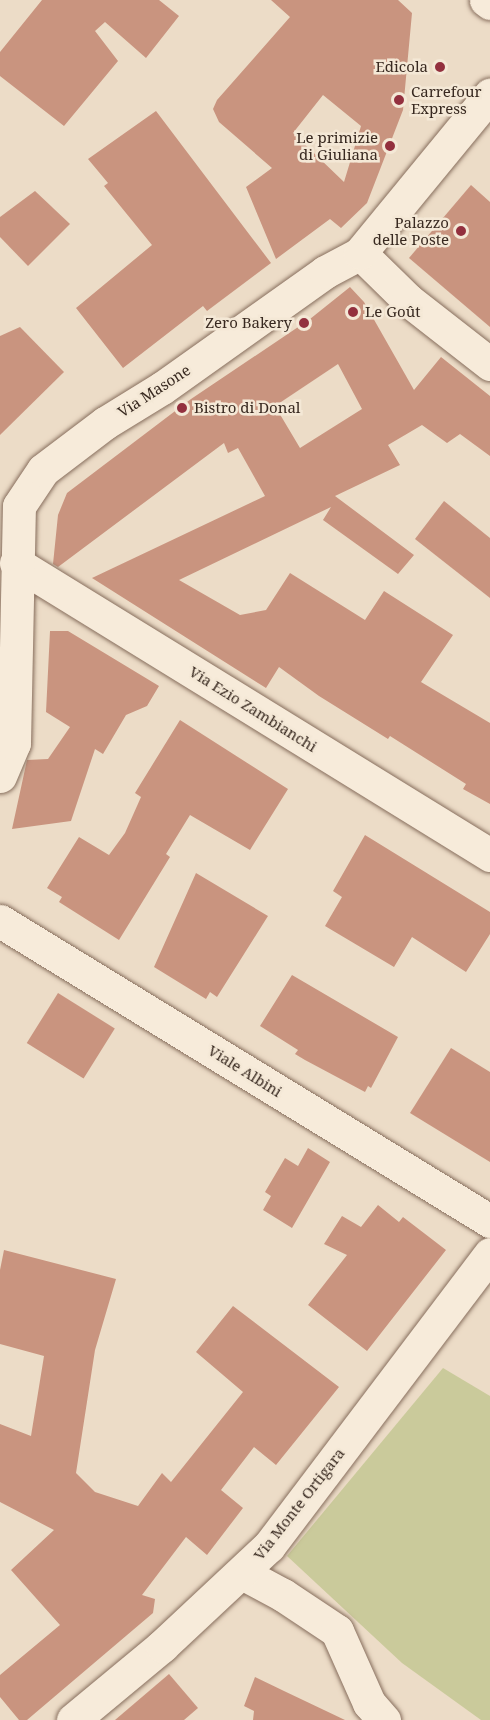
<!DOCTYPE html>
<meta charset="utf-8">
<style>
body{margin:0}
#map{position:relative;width:490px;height:1720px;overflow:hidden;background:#ecdcc7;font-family:"Noto Serif",serif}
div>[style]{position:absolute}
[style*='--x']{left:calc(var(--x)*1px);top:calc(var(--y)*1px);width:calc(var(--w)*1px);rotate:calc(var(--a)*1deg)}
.green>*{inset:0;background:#caca9b}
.building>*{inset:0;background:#c9947f;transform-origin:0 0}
.roads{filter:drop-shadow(0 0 2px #876e5d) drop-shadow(0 0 2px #876e5d)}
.minor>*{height:33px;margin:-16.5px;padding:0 16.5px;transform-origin:16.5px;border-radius:16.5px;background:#f7ebda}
.dots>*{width:16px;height:16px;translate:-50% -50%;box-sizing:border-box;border:3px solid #f4e8d6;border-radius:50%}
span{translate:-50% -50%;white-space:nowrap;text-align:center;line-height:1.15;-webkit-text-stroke:5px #f4e8d6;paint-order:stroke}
.poi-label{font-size:15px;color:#382920}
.right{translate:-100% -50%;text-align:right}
.left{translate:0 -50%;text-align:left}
.street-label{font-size:15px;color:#382920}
</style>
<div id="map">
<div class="green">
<div style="clip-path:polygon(443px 1368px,490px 1396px,490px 1720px,481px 1720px,402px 1663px,287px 1556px)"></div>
</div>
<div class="building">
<div style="clip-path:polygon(42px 0,159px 0,179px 16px,146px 58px,105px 22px,95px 31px,118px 61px,64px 126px,0 76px,0 52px)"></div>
<div style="clip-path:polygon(evenodd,271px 0,398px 0,412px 13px,403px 110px,367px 203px,341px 228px,330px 219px,276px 259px,246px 187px,272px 168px,219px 122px,213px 109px,217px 100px,290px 17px,271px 0,323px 95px,361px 126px,344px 182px,293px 133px,323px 95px)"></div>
<div style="clip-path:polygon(156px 111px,271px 263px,207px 311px,203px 306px,123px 368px,76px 308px,152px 245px,104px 186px,108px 183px,88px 159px)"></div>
<div style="clip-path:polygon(471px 185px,490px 202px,490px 327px,409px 258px)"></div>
<div style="clip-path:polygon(35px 191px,70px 224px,28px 266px,0 237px,0 217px)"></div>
<div style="clip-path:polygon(evenodd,350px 287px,364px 302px,414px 390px,441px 357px,490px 396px,490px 456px,460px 434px,447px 443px,422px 425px,388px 445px,400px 465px,335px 496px,414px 555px,398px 574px,323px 520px,331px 507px,179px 580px,240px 615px,266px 610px,290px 573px,365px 620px,384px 591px,453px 635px,421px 682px,490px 723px,490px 804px,463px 789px,466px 784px,390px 736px,388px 739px,319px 696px,279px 667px,266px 688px,92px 578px,265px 496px,238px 448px,228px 453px,224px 443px,58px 567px,53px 564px,58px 515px,67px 493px,191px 399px,310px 319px,350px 287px,338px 364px,362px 409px,300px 448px,275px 406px,338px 364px)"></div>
<div style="clip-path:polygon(20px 327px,64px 372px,0 435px,0 336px)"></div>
<div style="clip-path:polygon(444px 501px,490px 538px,490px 598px,415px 539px)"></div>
<div style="clip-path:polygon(50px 631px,68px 631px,159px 686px,147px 706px,126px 715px,103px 754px,95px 749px,71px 821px,12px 829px,27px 760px,48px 759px,70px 727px,46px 712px)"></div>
<div style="clip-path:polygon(180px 720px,288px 789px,250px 850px,190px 815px,166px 854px,170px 857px,119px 940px,59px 902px,62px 897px,47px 888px,79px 837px,109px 855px,125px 833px,141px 797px,135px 793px)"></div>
<div style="clip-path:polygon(365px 835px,490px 912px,490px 934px,466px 972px,412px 937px,394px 967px,325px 926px,342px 897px,333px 891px)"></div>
<div style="clip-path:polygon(196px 873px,268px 916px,217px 997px,210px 992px,206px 999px,154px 967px)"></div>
<div style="clip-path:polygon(292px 975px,398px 1037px,371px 1088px,368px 1086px,365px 1092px,305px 1060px,295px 1054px,298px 1050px,260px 1026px)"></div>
<div style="left:58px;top:993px;width:67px;height:59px;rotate:32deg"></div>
<div style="clip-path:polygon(451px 1048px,490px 1072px,490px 1162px,410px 1113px)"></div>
<div style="clip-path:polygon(308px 1148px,330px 1162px,292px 1228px,263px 1210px,271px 1196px,265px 1192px,285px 1158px,298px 1166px)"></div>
<div style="clip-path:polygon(378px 1205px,399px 1222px,403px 1217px,446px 1250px,367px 1351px,308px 1305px,347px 1255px,324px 1244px,342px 1216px,361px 1227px)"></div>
<div style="clip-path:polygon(4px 1250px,116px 1279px,95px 1350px,76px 1473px,95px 1492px,138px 1506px,162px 1473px,171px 1482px,243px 1392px,196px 1352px,233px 1306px,339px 1387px,276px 1465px,254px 1447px,221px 1490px,243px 1508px,207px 1555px,186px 1537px,142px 1595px,155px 1599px,153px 1613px,27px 1720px,19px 1720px,0 1697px,0 1675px,60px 1625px,11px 1570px,54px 1530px,0 1502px,0 1424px,31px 1436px,44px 1356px,0 1344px,0 1270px)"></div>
<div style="clip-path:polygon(169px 1674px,198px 1708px,184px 1720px,115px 1720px)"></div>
<div style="clip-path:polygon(255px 1677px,284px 1691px,345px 1720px,253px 1720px,254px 1711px,244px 1706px)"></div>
</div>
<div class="roads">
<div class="minor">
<div style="--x:486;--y:0;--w:5;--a:37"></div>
<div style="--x:360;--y:253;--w:67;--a:44.4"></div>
<div style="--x:408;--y:300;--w:104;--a:38"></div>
<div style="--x:16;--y:563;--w:557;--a:31.63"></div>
<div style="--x:0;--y:776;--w:36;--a:-67"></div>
<div style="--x:14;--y:743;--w:237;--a:-88.8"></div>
<div style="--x:19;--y:506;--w:43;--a:-56.3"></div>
<div style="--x:43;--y:470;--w:78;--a:-37.2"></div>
<div style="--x:105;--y:423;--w:67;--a:-31.6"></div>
<div style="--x:162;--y:388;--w:200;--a:-35.4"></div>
<div style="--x:325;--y:272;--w:40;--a:-28"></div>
<div style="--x:360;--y:253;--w:205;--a:-50.6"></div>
<div style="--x:0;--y:921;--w:575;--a:31.48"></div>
<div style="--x:242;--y:1573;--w:47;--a:28.2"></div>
<div style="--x:283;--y:1595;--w:65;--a:33.7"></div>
<div style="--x:337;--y:1631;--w:79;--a:66"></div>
<div style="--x:369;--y:1703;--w:23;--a:49"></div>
<div style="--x:73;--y:1720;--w:116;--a:-39.7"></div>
<div style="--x:162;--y:1646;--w:146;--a:-43.1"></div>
<div style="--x:269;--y:1546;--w:366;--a:-52.9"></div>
</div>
</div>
<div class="dots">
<div style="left:440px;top:67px;background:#93303e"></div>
<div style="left:399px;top:100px;background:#93303e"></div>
<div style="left:390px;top:146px;background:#93303e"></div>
<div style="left:461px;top:231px;background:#93303e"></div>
<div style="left:353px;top:312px;background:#93303e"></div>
<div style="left:304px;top:323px;background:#93303e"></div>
<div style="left:182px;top:408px;background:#93303e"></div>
</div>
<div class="poi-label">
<span class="right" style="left:428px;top:67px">Edicola</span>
<span class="left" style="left:411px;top:100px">Carrefour<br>Express</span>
<span class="right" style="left:378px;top:146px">Le primizie<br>di Giuliana</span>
<span class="right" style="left:449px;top:231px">Palazzo<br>delle Poste</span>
<span class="left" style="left:365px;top:312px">Le Goût</span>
<span class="right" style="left:292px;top:323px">Zero Bakery</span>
<span class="left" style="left:194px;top:408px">Bistro di Donal</span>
</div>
<div class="street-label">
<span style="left:154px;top:391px;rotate:-33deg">Via Masone</span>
<span style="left:253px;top:709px;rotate:32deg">Via Ezio Zambianchi</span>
<span style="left:245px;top:1071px;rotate:32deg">Viale Albini</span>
<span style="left:299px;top:1504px;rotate:-52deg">Via Monte Ortigara</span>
</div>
</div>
